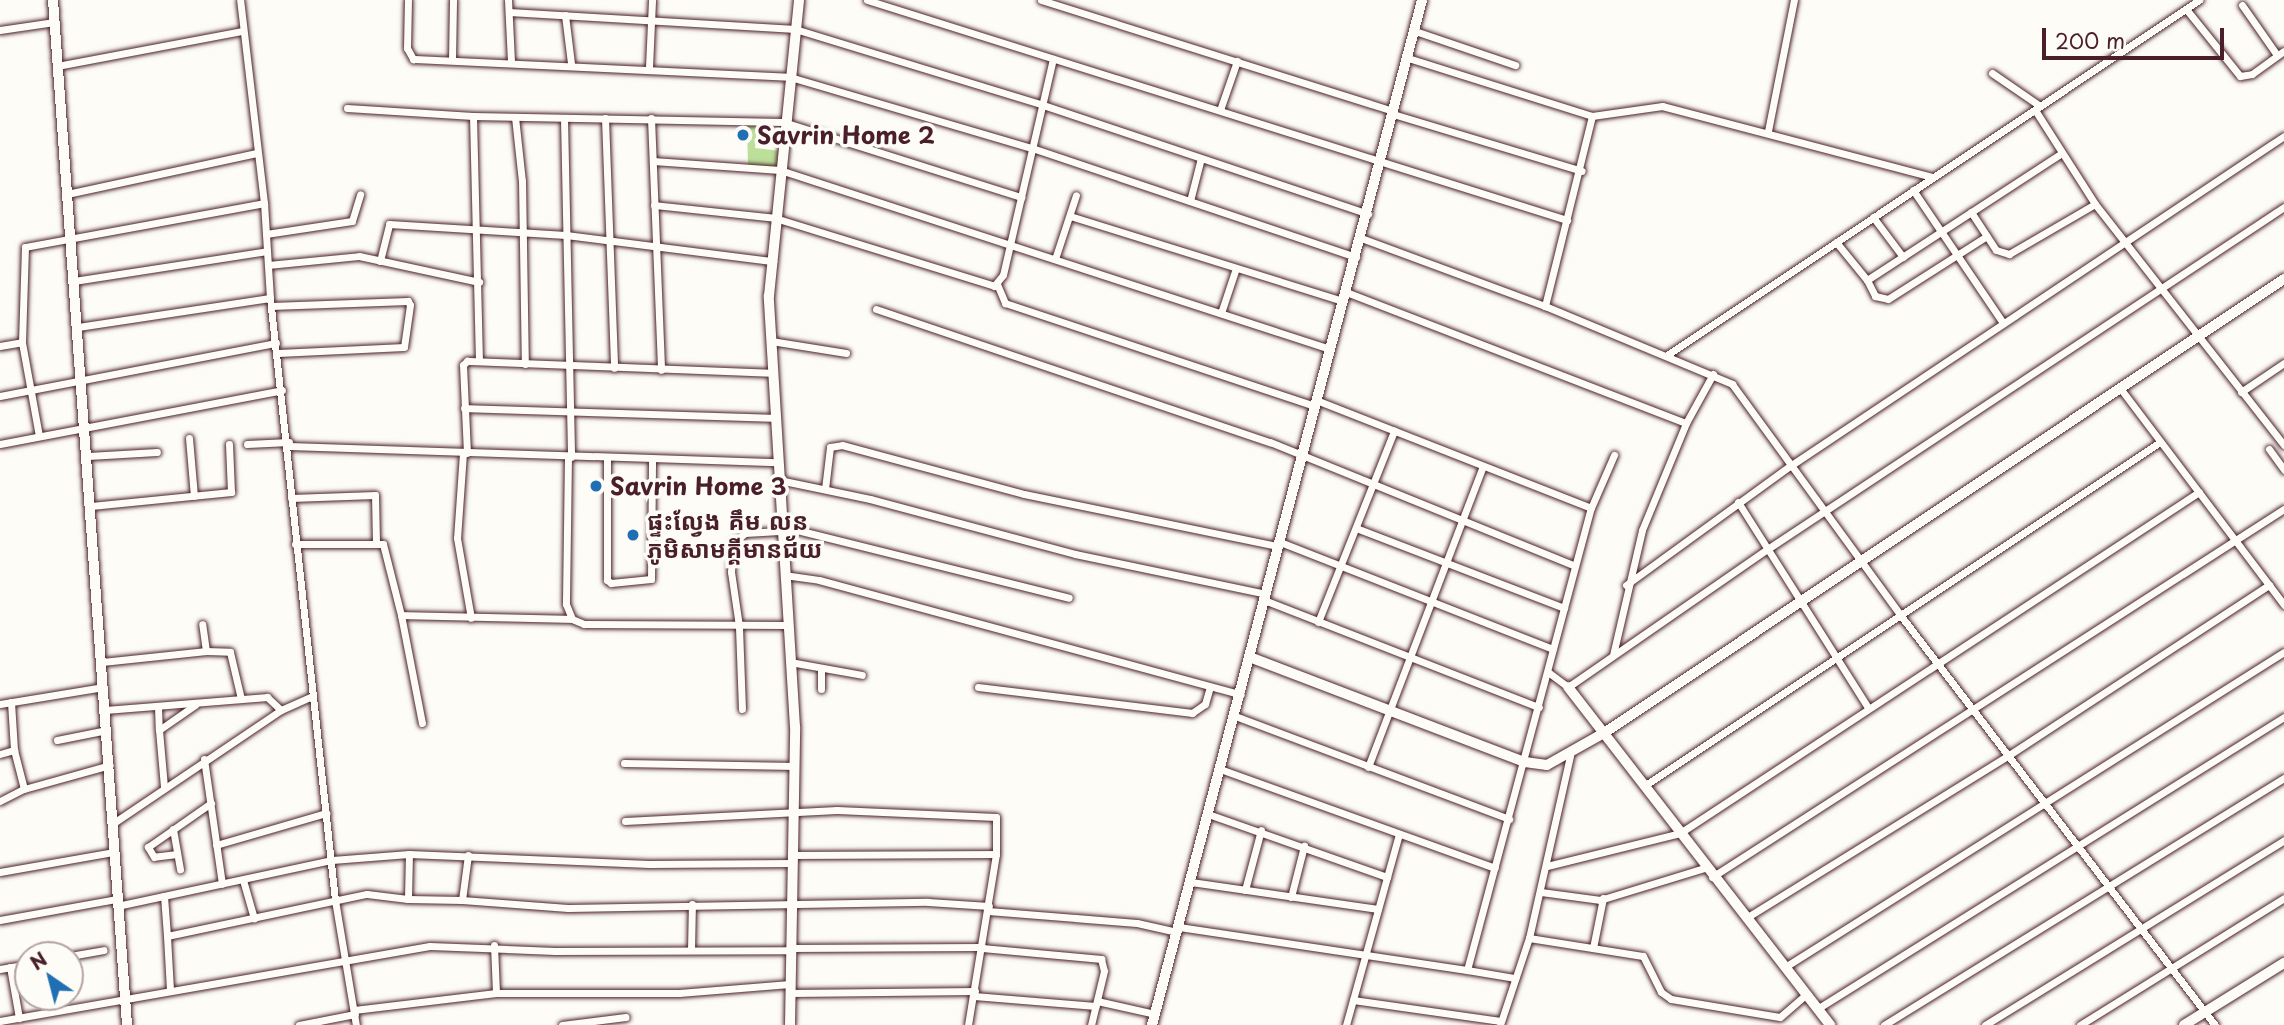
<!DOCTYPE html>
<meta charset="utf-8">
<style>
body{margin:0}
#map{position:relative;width:2284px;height:1025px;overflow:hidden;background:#fdfcf7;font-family:"Playpen Sans","Noto Sans Khmer",sans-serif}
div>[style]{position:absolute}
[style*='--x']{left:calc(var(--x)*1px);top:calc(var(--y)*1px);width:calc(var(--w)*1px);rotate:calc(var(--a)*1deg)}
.green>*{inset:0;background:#bce09a}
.roads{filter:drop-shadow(0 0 2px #4a1f2b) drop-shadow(0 0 2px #4a1f2b)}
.street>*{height:7px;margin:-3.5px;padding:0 3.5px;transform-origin:3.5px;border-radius:3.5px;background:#fdfcf7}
.secondary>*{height:10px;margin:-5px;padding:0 5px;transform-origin:5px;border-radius:5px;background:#fdfcf7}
.dots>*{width:19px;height:19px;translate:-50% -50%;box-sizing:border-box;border:4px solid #fdfcf7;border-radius:50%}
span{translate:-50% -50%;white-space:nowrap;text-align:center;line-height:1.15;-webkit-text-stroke:7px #fdfcf7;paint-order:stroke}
.poi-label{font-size:24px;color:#4a1f2b;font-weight:700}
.left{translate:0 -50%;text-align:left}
.north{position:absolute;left:14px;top:941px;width:70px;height:70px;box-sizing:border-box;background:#fdfcf7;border:2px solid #b5a4a5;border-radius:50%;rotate:325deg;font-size:19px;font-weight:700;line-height:28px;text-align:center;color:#4a1f2b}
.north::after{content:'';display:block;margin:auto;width:24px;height:32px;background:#1f6fb2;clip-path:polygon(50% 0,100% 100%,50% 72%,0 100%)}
.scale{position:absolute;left:2042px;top:28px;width:182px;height:32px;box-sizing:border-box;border:4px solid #4a1f2b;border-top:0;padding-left:9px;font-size:21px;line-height:24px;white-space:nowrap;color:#4a1f2b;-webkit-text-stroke:5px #fdfcf7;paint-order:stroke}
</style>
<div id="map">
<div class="green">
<div style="clip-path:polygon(747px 125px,757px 125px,755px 148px,780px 151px,780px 170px,748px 166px)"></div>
</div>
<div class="roads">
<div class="street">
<div style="--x:408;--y:0;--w:48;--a:91.2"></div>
<div style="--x:407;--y:48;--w:13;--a:61"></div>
<div style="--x:413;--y:59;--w:377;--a:2.7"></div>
<div style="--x:790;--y:77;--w:252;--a:16.4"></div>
<div style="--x:1032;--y:148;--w:342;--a:18.6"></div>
<div style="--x:508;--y:0;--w:61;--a:87.2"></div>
<div style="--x:867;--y:0;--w:734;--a:17.45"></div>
<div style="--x:1041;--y:0;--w:370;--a:17.5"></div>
<div style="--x:2242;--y:5;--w:61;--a:55"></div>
<div style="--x:2186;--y:9;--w:86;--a:51.1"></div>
<div style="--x:2240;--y:76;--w:12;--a:-9"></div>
<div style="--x:2252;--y:74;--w:39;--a:-36"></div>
<div style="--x:509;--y:12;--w:287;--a:3.4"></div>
<div style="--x:795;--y:29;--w:259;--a:17"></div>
<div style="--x:1043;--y:105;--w:343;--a:18.5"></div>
<div style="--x:565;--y:15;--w:48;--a:82.9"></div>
<div style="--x:0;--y:30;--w:55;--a:-8.4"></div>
<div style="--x:1415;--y:31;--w:106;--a:18.8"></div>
<div style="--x:1408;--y:58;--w:193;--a:17.5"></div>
<div style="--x:1592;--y:116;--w:196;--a:103.9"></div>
<div style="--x:452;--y:59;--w:59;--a:-89"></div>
<div style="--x:57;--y:66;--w:189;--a:-10.7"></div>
<div style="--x:649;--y:67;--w:67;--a:-87.4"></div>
<div style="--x:1992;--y:73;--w:58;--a:34.5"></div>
<div style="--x:347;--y:108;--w:126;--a:3.6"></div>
<div style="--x:473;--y:116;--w:310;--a:1.1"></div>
<div style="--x:783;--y:122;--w:250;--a:17.5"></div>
<div style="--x:1220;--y:110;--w:52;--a:-70.9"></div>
<div style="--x:2035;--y:110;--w:112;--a:57.4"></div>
<div style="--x:2095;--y:204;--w:306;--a:51.9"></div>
<div style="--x:1393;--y:114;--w:197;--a:16.8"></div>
<div style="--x:473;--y:116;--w:245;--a:88.6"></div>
<div style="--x:1592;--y:116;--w:71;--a:-8.1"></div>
<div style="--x:1662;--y:106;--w:280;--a:14.7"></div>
<div style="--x:515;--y:117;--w:64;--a:83.8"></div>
<div style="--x:522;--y:181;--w:183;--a:89.1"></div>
<div style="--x:564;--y:118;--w:339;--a:88.8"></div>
<div style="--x:605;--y:118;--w:250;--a:87.9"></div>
<div style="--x:651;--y:118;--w:252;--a:87.7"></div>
<div style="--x:1768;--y:131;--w:134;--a:-78.8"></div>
<div style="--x:653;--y:161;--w:127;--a:4.1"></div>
<div style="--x:780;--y:170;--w:578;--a:18.03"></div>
<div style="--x:1913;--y:190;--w:161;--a:55.9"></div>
<div style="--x:67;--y:194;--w:194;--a:-12.2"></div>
<div style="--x:1190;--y:201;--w:44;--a:-75.7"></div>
<div style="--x:654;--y:205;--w:122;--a:6.1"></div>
<div style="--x:775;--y:218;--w:229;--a:17.2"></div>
<div style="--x:994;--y:286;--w:14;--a:-51"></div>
<div style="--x:1003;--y:275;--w:222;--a:-77"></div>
<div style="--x:1971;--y:212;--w:45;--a:56.7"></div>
<div style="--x:1996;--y:250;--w:14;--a:17"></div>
<div style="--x:2009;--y:254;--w:99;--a:-30.2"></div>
<div style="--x:1070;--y:216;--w:286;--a:17.3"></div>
<div style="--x:1873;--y:217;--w:50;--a:53.1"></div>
<div style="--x:266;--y:234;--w:87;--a:-8.6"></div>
<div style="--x:352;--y:221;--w:28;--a:-73"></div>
<div style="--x:1361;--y:238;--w:196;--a:20.3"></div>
<div style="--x:1545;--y:306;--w:203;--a:22.6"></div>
<div style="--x:1732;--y:384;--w:287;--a:53.9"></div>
<div style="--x:1901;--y:616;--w:516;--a:52.49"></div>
<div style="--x:1836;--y:242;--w:49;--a:50.8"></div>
<div style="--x:1867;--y:280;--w:230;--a:-33.1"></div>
<div style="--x:1055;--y:259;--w:67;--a:-71.8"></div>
<div style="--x:380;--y:261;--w:38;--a:-76"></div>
<div style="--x:389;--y:224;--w:177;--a:3.6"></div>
<div style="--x:566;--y:235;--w:209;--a:7.2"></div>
<div style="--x:268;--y:265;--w:91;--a:-5.6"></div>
<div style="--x:359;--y:256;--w:123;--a:12.2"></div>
<div style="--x:1867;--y:280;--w:18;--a:63"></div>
<div style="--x:1875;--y:296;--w:13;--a:13"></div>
<div style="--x:1888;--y:299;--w:117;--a:-32.5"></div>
<div style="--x:74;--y:281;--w:195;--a:-8.8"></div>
<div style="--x:997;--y:284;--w:21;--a:67"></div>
<div style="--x:1005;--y:303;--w:326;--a:18.4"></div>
<div style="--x:1346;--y:292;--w:364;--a:21.1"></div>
<div style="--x:270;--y:298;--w:605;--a:83.84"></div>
<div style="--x:335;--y:900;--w:127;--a:80.5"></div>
<div style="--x:271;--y:306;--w:137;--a:-2.1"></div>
<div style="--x:408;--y:301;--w:4;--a:63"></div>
<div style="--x:410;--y:305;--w:42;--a:98.1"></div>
<div style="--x:404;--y:347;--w:126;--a:177.3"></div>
<div style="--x:876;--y:309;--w:416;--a:18.7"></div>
<div style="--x:1270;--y:442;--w:329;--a:22.1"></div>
<div style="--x:1221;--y:313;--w:47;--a:-71.6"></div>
<div style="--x:78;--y:327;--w:194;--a:-8.6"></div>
<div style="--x:270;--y:298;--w:95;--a:-93.6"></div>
<div style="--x:264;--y:203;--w:204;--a:-96.7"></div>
<div style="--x:771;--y:341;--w:76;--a:9.1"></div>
<div style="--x:0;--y:346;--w:22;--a:-10"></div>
<div style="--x:1667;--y:355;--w:640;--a:-33.71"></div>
<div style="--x:2120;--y:388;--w:272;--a:52.9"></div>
<div style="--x:2241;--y:392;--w:52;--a:-34"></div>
<div style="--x:0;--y:396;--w:281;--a:-10.9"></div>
<div style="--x:1316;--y:400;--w:295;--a:21.4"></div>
<div style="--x:464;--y:408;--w:311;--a:1.8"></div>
<div style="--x:39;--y:436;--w:96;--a:-100.3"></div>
<div style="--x:22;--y:342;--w:95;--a:-88.2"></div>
<div style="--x:25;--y:247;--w:243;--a:-10.4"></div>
<div style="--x:189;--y:438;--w:58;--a:85.1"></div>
<div style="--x:0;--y:444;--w:287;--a:-10.8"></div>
<div style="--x:247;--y:444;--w:42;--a:-2.7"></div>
<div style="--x:289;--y:446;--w:488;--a:1.9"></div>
<div style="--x:2269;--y:449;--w:26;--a:54"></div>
<div style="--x:463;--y:453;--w:85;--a:94"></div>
<div style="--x:457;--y:538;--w:81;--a:80.1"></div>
<div style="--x:467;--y:453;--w:88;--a:-92.6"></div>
<div style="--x:463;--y:365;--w:6;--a:-45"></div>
<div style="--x:467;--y:361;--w:306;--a:2.2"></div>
<div style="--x:88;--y:456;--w:69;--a:-3.3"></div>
<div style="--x:568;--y:457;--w:147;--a:90.8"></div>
<div style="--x:566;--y:604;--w:16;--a:68"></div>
<div style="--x:572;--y:619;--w:13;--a:23"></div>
<div style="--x:584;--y:624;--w:204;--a:0.3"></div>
<div style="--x:607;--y:459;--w:121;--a:90"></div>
<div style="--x:607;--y:580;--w:5;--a:37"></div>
<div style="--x:611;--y:583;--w:40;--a:-5.7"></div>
<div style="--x:651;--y:579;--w:118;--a:-89.5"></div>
<div style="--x:779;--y:480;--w:93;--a:11.8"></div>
<div style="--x:870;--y:499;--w:212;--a:15"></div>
<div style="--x:1075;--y:554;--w:195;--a:11.8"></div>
<div style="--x:825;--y:489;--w:42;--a:-83.2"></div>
<div style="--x:830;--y:447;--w:12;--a:-9"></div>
<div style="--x:842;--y:445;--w:188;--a:15.1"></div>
<div style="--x:1024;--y:494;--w:259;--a:11.6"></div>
<div style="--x:291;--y:498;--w:84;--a:-2"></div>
<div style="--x:375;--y:495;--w:47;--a:88.8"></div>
<div style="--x:1738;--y:502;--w:244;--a:57.7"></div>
<div style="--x:91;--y:506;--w:141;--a:-5.7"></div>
<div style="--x:231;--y:492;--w:48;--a:-92.4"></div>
<div style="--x:1356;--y:528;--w:223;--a:21"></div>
<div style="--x:1280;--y:542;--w:293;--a:21.4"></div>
<div style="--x:295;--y:544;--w:88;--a:0"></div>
<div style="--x:383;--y:544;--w:73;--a:75.8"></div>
<div style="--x:401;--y:615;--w:171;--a:1.3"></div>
<div style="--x:784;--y:575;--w:35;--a:8"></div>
<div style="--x:819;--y:580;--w:437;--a:15.2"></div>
<div style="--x:1626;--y:585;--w:203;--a:-36"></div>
<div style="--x:1790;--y:466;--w:594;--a:-33.74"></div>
<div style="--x:1264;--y:600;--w:295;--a:21.3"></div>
<div style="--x:401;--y:615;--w:110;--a:79"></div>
<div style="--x:1318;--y:622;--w:206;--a:-68.3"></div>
<div style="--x:206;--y:651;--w:24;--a:2"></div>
<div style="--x:230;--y:652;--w:48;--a:76.8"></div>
<div style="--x:1613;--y:655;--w:128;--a:-76.9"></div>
<div style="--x:1642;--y:530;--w:116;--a:-67.6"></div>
<div style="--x:1686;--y:423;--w:56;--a:-61.1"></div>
<div style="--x:102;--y:662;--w:105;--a:-6"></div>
<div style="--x:206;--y:651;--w:27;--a:-98"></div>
<div style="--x:790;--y:662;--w:73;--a:10.2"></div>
<div style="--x:1548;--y:672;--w:25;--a:37"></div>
<div style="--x:1568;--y:687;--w:244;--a:-34.7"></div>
<div style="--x:1769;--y:548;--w:618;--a:-33.51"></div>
<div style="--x:978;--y:687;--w:216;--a:6.9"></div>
<div style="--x:1192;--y:713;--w:16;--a:-35"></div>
<div style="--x:1205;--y:704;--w:18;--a:-74"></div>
<div style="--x:821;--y:689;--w:21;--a:-90"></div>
<div style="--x:11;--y:702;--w:48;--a:86.4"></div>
<div style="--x:14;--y:750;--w:40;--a:75.6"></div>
<div style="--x:0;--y:704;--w:105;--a:-9.3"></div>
<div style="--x:158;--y:707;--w:23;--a:88"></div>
<div style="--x:742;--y:709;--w:83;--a:-92.1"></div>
<div style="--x:739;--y:626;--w:55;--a:-98.4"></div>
<div style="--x:731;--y:572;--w:29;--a:-86"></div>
<div style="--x:733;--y:543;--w:16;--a:-40"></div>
<div style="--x:745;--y:533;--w:52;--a:-3.3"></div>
<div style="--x:797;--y:530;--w:280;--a:14"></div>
<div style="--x:105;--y:710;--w:163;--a:-4.6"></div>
<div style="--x:267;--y:697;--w:19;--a:43"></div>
<div style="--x:1235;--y:716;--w:293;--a:20.6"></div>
<div style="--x:57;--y:740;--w:51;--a:-11.3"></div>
<div style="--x:0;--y:754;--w:15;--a:-16"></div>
<div style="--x:204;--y:759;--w:126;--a:81.8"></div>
<div style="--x:624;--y:763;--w:171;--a:1"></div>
<div style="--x:1368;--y:767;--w:322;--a:-69.1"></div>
<div style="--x:1220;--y:769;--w:292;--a:19.8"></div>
<div style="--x:1644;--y:786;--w:620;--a:-33.69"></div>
<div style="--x:164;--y:787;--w:57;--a:-95"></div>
<div style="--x:159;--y:730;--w:44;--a:-34.8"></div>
<div style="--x:0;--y:801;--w:27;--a:-27"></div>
<div style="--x:24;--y:789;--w:89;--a:-15.6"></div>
<div style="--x:1208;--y:814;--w:190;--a:19.4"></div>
<div style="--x:625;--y:821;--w:212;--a:-3"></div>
<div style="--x:837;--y:810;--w:159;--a:2.5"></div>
<div style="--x:996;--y:817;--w:37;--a:90"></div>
<div style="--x:996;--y:854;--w:173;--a:99.3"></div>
<div style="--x:112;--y:824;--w:204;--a:-34"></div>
<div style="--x:281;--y:710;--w:34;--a:-24"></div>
<div style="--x:173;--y:829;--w:41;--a:80.1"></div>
<div style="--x:216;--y:845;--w:115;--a:-16.2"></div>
<div style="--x:177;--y:854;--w:23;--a:173"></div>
<div style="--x:154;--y:857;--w:12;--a:-121"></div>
<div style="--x:148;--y:847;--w:77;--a:-34.9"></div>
<div style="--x:409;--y:854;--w:45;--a:91.3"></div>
<div style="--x:408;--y:899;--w:54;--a:1.1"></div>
<div style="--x:468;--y:855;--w:45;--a:97.6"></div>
<div style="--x:462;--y:900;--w:106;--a:4.3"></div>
<div style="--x:568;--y:908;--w:360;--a:-1"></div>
<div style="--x:928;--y:902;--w:61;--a:3.8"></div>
<div style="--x:793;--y:855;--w:203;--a:-0.3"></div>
<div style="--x:1547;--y:866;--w:137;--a:-13.9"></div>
<div style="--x:1680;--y:833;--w:621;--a:-33.31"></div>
<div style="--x:0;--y:872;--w:116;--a:-10"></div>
<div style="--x:1712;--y:877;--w:680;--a:-32.76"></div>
<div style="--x:243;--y:880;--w:40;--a:74"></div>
<div style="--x:1191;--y:882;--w:189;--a:8.2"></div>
<div style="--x:1245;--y:890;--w:62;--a:-75.1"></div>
<div style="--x:1541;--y:892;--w:60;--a:7.7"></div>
<div style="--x:1600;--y:900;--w:112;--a:-17.1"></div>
<div style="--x:164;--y:896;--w:40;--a:85.7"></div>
<div style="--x:1291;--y:897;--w:53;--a:-75.7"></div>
<div style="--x:117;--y:906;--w:220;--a:-12.1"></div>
<div style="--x:332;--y:860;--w:77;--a:-4.5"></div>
<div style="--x:409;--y:854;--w:240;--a:2.4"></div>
<div style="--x:649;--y:864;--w:144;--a:-0.4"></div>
<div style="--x:988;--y:911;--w:149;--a:4.6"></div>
<div style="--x:1137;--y:923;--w:41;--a:12.7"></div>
<div style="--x:1746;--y:918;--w:309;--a:-31.8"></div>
<div style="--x:2009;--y:755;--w:311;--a:-33.2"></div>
<div style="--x:0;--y:920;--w:119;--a:-10.2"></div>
<div style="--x:1179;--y:927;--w:291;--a:8.5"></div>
<div style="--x:1467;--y:970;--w:478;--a:-75"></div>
<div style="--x:1591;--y:508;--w:58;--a:-66.5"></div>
<div style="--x:1529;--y:938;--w:115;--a:9"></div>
<div style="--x:1643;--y:956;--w:40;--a:63.4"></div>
<div style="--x:1661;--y:992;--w:12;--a:35"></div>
<div style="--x:1671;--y:999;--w:110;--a:9.4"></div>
<div style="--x:1780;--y:1017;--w:35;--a:-41"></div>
<div style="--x:494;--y:945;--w:48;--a:87.6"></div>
<div style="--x:791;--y:948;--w:191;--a:-0.3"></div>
<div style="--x:982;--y:948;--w:120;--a:5.3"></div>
<div style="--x:1101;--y:959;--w:12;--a:76"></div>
<div style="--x:1104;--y:971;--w:56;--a:103.5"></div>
<div style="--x:1593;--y:948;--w:51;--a:-78.7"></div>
<div style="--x:691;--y:950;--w:46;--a:-88.8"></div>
<div style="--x:70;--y:956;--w:34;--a:-10"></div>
<div style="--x:10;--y:967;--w:52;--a:80"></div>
<div style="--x:1785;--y:967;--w:590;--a:-32.26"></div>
<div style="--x:0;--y:969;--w:28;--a:-10"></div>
<div style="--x:1467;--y:970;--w:49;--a:9.5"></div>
<div style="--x:170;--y:990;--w:54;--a:-93.2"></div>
<div style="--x:167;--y:936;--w:204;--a:-11.9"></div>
<div style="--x:367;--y:894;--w:41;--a:7"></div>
<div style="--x:790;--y:993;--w:185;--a:-0.6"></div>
<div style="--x:974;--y:996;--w:122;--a:4.7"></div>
<div style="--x:1353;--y:1000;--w:149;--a:8.1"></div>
<div style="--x:1097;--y:1001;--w:59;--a:12.6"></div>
<div style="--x:1817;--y:1009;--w:551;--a:-32.02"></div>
<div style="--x:354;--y:1010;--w:143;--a:-6.8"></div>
<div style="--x:496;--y:993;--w:183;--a:0"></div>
<div style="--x:679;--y:993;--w:111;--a:-4.6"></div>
<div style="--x:0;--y:1021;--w:436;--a:-9.9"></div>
<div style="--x:430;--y:946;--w:125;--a:2.3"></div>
<div style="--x:555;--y:951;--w:236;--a:-0.2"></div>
<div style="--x:299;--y:1025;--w:57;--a:-11.1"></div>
<div style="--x:562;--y:1025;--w:64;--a:-7.1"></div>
<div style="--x:1346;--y:1025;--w:198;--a:-74.5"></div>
<div style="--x:1500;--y:1025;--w:92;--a:-71.6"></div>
<div style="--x:1529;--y:938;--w:187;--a:-77.3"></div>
<div style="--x:1884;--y:1025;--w:470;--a:-31.7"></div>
<div style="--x:1985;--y:1025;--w:352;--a:-31.7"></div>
<div style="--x:2080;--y:1025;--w:240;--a:-31.9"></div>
</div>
<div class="secondary">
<div style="--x:53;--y:0;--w:1028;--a:85.87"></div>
<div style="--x:1252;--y:658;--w:292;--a:20.9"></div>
<div style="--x:1525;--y:762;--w:22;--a:8"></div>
<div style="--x:1547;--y:765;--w:65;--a:-29.3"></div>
<div style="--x:1604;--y:733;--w:818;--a:-33.73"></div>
<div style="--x:1568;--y:687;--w:428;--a:52.2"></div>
<div style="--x:790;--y:1025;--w:298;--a:-89"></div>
<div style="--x:795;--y:727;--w:432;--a:-93.5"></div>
<div style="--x:769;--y:296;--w:298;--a:-84.2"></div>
<div style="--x:1152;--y:1025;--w:1060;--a:-75.24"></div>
<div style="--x:2184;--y:1025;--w:118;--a:-31.8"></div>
</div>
</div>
<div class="dots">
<div style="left:743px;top:135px;background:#1f6fb2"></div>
<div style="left:596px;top:486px;background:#1f6fb2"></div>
<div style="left:633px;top:535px;background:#1f6fb2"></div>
</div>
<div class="poi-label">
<span class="left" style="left:757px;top:135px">Savrin Home 2</span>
<span class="left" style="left:610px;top:486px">Savrin Home 3</span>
<span class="left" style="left:647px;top:535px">ផ្ទះល្វែង គឹម លន<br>ភូមិសាមគ្គីមានជ័យ</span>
</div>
<div class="north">N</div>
<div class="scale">200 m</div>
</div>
